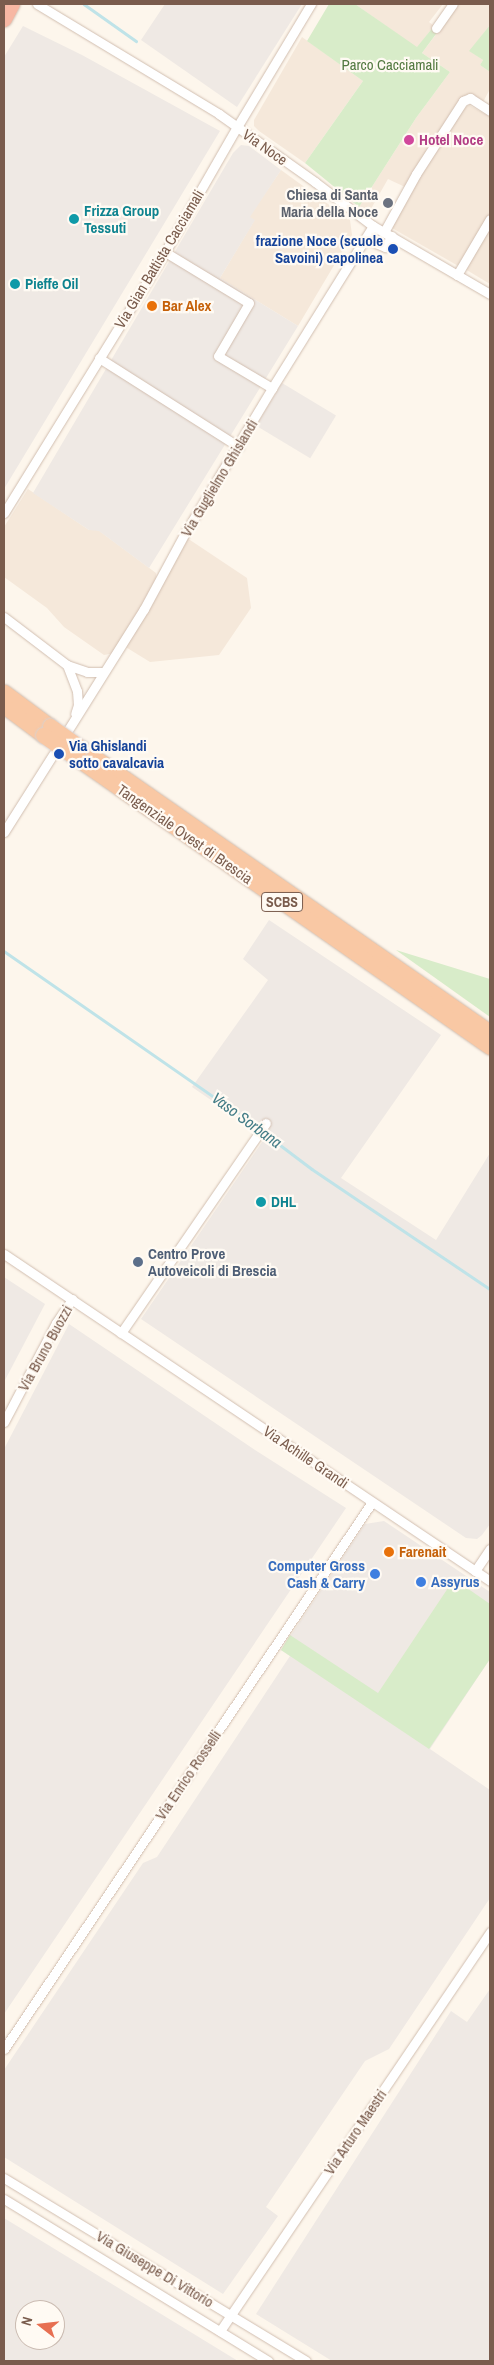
<!DOCTYPE html>
<style>
body{margin:0}
#map{position:relative;width:494px;height:2365px;overflow:hidden;background:#fdf6ec;font-family:"Archivo Narrow",sans-serif}
div>[style]{position:absolute}
[style*='--x']{left:calc(var(--x)*1px);top:calc(var(--y)*1px);width:calc(var(--w)*1px);rotate:calc(var(--a)*1deg)}
.residential>*{inset:0;background:#f5e8da}
.industrial>*{inset:0;background:#efe9e4;transform-origin:0 0}
.green>*{inset:0;background:#d8ecc9}
.stream>*{height:2.5px;margin:-1.25px;padding:0 1.25px;transform-origin:1.25px;border-radius:1.25px;background:#bfe3e8}
.roads{filter:drop-shadow(0 0 1px #d1beb0) drop-shadow(0 0 1px #d1beb0)}
.minor>*{height:9px;margin:-4.5px;padding:0 4.5px;transform-origin:4.5px;border-radius:4.5px;background:#fff}
.trunk>*{height:15px;margin:-7.5px;padding:0 7.5px;transform-origin:7.5px;border-radius:7.5px;background:#f9c8a4}
.motorway>*{height:16px;margin:-8px;padding:0 8px;transform-origin:8px;border-radius:8px;background:#f7b7a3}
.bridges{filter:drop-shadow(0 0 1px #dad1cd) drop-shadow(0 0 1px #dad1cd)}
.trunk-bridge>*{height:15px;margin:-7.5px;padding:0 7.5px;transform-origin:7.5px;border-radius:7.5px;background:#f9c8a4}
.dots>*{width:14px;height:14px;translate:-50% -50%;box-sizing:border-box;border:2px solid #fffaf3;border-radius:50%}
span{translate:-50% -50%;white-space:nowrap;text-align:center;line-height:1.15;-webkit-text-stroke:4.5px #fffaf3;paint-order:stroke}
.shield-label span{padding:1px 4px;background:#fffaf3;border:1px solid;border-radius:4px;-webkit-text-stroke-width:0}
.shield-label{font-size:14px;color:#7a5c4d;font-weight:700}
.park-label{font-size:15px;color:#537a41}
.hotel-label{font-size:15px;color:#b23c85;font-weight:700}
.left{translate:0 -50%;text-align:left}
.street-label{font-size:15px;color:#7a5c4d}
.worship-label{font-size:15px;color:#5b616d;font-weight:700}
.right{translate:-100% -50%;text-align:right}
.culture-label{font-size:15px;color:#0d838f;font-weight:700}
.transit-label{font-size:15px;color:#164399;font-weight:700}
.food-label{font-size:15px;color:#c56008;font-weight:700}
.service-label{font-size:15px;color:#4e5e75;font-weight:700}
.shop-label{font-size:15px;color:#366cbe;font-weight:700}
.water-label{font-size:16px;color:#437c86;font-style:italic}
.frame{position:absolute;inset:0;border:5px solid #7a5c4d;pointer-events:none}
.north{position:absolute;left:15px;top:2300px;width:50px;height:50px;box-sizing:border-box;background:#fffaf3;border:1px solid #cabbb1;border-radius:50%;rotate:286deg;font-size:14px;font-weight:700;line-height:20px;text-align:center;color:#7a5c4d}
.north::after{content:'';display:block;margin:auto;width:18px;height:22px;background:#e76f51;clip-path:polygon(50% 0,100% 100%,50% 72%,0 100%)}
</style>
<div id="map">
<div class="residential">
<div style="clip-path:polygon(355px 4px,443px 4px,429px 22px,434px 26px,417px 48px)"></div>
<div style="clip-path:polygon(459px 4px,490px 4px,490px 25px,470px 51px,483px 60px,480px 65px,490px 72px,490px 89px,483px 102px,471px 94px,464px 96px,405px 187px,388px 179px,368px 214px,359px 207px,416px 118px,450px 72px,422px 53px)"></div>
<div style="clip-path:polygon(302px 37px,363px 81px,305px 163px,259px 131px,254px 126px,254px 120px)"></div>
<div style="clip-path:polygon(469px 105px,490px 117px,490px 216px,460px 267px,392px 228px,419px 177px,461px 111px)"></div>
<div style="clip-path:polygon(281px 170px,350px 220px,352px 235px,298px 326px,220px 278px,254px 221px,249px 217px)"></div>
<div style="clip-path:polygon(490px 225px,490px 284px,465px 269px)"></div>
<div style="clip-path:polygon(28px 489px,89px 530px,98px 530px,156px 573px,157px 582px,187px 538px,247px 578px,251px 608px,219px 655px,150px 662px,124px 646px,115px 653px,104px 655px,64px 627px,47px 608px,4px 577px,4px 527px)"></div>
</div>
<div class="industrial">
<div style="clip-path:polygon(165px 4px,302px 4px,237px 107px,141px 40px)"></div>
<div style="clip-path:polygon(23px 26px,82px 55px,220px 131px,4px 489px,4px 57px)"></div>
<div style="clip-path:polygon(241px 145px,249px 146px,281px 170px,250px 217px,255px 220px,220px 278px,298px 326px,149px 568px,99px 531px,89px 530px,33px 493px,233px 153px)"></div>
<div style="left:282px;top:383px;width:63px;height:50px;rotate:31deg"></div>
<div style="clip-path:polygon(269px 920px,441px 1035px,341px 1178px,436px 1240px,490px 1153px,490px 1524px,482px 1535px,477px 1539px,466px 1538px,141px 1319px,267px 1135px,253px 1129px,192px 1087px,268px 980px,243px 959px)"></div>
<div style="clip-path:polygon(4px 1277px,45px 1304px,4px 1382px)"></div>
<div style="clip-path:polygon(69px 1324px,255px 1450px,346px 1508px,4px 2014px,4px 1449px)"></div>
<div style="clip-path:polygon(384px 1521px,490px 1592px,490px 1659px,430px 1749px,490px 1790px,490px 1898px,389px 2049px,365px 2061px,266px 2207px,278px 2216px,223px 2294px,4px 2157px,4px 2070px,143px 1863px,157px 1857px,290px 1656px,281px 1650px,365px 1524px)"></div>
<div style="clip-path:polygon(490px 1989px,490px 2361px,332px 2361px,256px 2314px,451px 2011px,467px 2022px)"></div>
<div style="clip-path:polygon(evenodd,4px 2218px,238px 2361px,4px 2361px,4px 2218px,25px 2310px,55px 2310px,55px 2340px,25px 2340px,25px 2310px)"></div>
</div>
<div class="green">
<div style="clip-path:polygon(329px 4px,355px 4px,417px 47px,434px 26px,439px 30px,422px 53px,450px 72px,416px 118px,359px 207px,305px 163px,363px 81px,307px 41px)"></div>
<div style="clip-path:polygon(490px 25px,490px 72px,480px 65px,483px 60px,469px 51px)"></div>
<div style="clip-path:polygon(396px 950px,490px 979px,490px 1017px)"></div>
<div style="clip-path:polygon(454px 1579px,490px 1604px,490px 1659px,429px 1749px,281px 1650px,290px 1635px,378px 1693px)"></div>
</div>
<div class="stream">
<div style="--x:84;--y:4;--w:64;--a:35.4"></div>
<div style="--x:4;--y:951;--w:310;--a:34.8"></div>
<div style="--x:263;--y:1132;--w:61;--a:37.1"></div>
<div style="--x:312;--y:1169;--w:215;--a:34"></div>
</div>
<div class="roads">
<div class="minor">
<div style="--x:37;--y:4;--w:213;--a:31.1"></div>
<div style="--x:219;--y:114;--w:118;--a:35.3"></div>
<div style="--x:315;--y:182;--w:73;--a:37.2"></div>
<div style="--x:373;--y:226;--w:135;--a:30.2"></div>
<div style="--x:436;--y:28;--w:29;--a:-55"></div>
<div style="--x:384;--y:232;--w:66;--a:-61.1"></div>
<div style="--x:416;--y:174;--w:87;--a:-57.2"></div>
<div style="--x:463;--y:101;--w:8;--a:-23"></div>
<div style="--x:470;--y:98;--w:24;--a:33"></div>
<div style="--x:366;--y:239;--w:21;--a:23"></div>
<div style="--x:385;--y:247;--w:13;--a:-58"></div>
<div style="--x:165;--y:252;--w:98;--a:31.3"></div>
<div style="--x:249;--y:303;--w:61;--a:120.3"></div>
<div style="--x:218;--y:356;--w:63;--a:30.7"></div>
<div style="--x:457;--y:275;--w:65;--a:-59.5"></div>
<div style="--x:99;--y:358;--w:166;--a:32.4"></div>
<div style="--x:4;--y:513;--w:307;--a:-58.3"></div>
<div style="--x:165;--y:252;--w:144;--a:-60.1"></div>
<div style="--x:237;--y:127;--w:144;--a:-59"></div>
<div style="--x:4;--y:617;--w:79;--a:37.3"></div>
<div style="--x:67;--y:665;--w:21;--a:19"></div>
<div style="--x:87;--y:672;--w:16;--a:0"></div>
<div style="--x:67;--y:665;--w:28;--a:69"></div>
<div style="--x:77;--y:691;--w:14;--a:86"></div>
<div style="--x:78;--y:705;--w:9;--a:108"></div>
<div style="--x:68;--y:730;--w:143;--a:-57.9"></div>
<div style="--x:144;--y:609;--w:86;--a:-61.7"></div>
<div style="--x:185;--y:533;--w:169;--a:-59"></div>
<div style="--x:272;--y:388;--w:191;--a:-58.1"></div>
<div style="--x:4;--y:832;--w:93;--a:-57.7"></div>
<div style="--x:4;--y:1254;--w:586;--a:33.93"></div>
<div style="--x:121;--y:1333;--w:255;--a:-55.4"></div>
<div style="--x:4;--y:1422;--w:112;--a:-62.3"></div>
<div style="--x:56;--y:1323;--w:29;--a:-56"></div>
<div style="--x:475;--y:1571;--w:27;--a:-56"></div>
<div style="--x:4;--y:2049;--w:659;--a:-56.07"></div>
<div style="--x:4;--y:2178;--w:353;--a:31.2"></div>
<div style="--x:4;--y:2199;--w:310;--a:31.5"></div>
<div style="--x:220;--y:2331;--w:482;--a:-55.9"></div>
</div>
<div class="trunk">
<div style="--x:4;--y:692;--w:57;--a:36.5"></div>
<div style="--x:4;--y:706;--w:49;--a:36.6"></div>
<div style="--x:81;--y:748;--w:498;--a:34.8"></div>
<div style="--x:75;--y:757;--w:506;--a:34.95"></div>
</div>
<div class="motorway">
<div style="--x:4;--y:19;--w:17;--a:-62"></div>
</div>
</div>
<div class="bridges">
<div class="trunk-bridge">
<div style="--x:50;--y:726;--w:38;--a:35"></div>
<div style="--x:43;--y:735;--w:39;--a:35"></div>
</div>
</div>
<div class="dots">
<div style="left:409px;top:140px;background:#d1479c"></div>
<div style="left:388px;top:203px;background:#6b7280"></div>
<div style="left:74px;top:219px;background:#0f9aa8"></div>
<div style="left:393px;top:249px;background:#1a4fb4"></div>
<div style="left:15px;top:284px;background:#0f9aa8"></div>
<div style="left:152px;top:306px;background:#e8710a"></div>
<div style="left:59px;top:754px;background:#1a4fb4"></div>
<div style="left:261px;top:1202px;background:#0f9aa8"></div>
<div style="left:138px;top:1262px;background:#5c6f8a"></div>
<div style="left:389px;top:1552px;background:#e8710a"></div>
<div style="left:375px;top:1574px;background:#3f7fe0"></div>
<div style="left:421px;top:1582px;background:#3f7fe0"></div>
</div>
<div class="shield-label">
<span style="left:282px;top:902px">SCBS</span>
</div>
<div class="park-label">
<span style="left:390px;top:65px">Parco Cacciamali</span>
</div>
<div class="hotel-label">
<span class="left" style="left:419px;top:140px">Hotel Noce</span>
</div>
<div class="street-label">
<span style="left:265px;top:147px;rotate:35deg">Via Noce</span>
<span style="left:159px;top:259px;rotate:-59deg">Via Gian Battista Cacciamali</span>
<span style="left:219px;top:478px;rotate:-59deg">Via Guglielmo Ghislandi</span>
<span style="left:185px;top:834px;rotate:35deg">Tangenziale Ovest di Brescia</span>
<span style="left:45px;top:1348px;rotate:-61deg">Via Bruno Buozzi</span>
<span style="left:306px;top:1457px;rotate:34deg">Via Achille Grandi</span>
<span style="left:188px;top:1775px;rotate:-56deg">Via Enrico Rosselli</span>
<span style="left:355px;top:2132px;rotate:-56deg">Via Arturo Maestri</span>
<span style="left:155px;top:2269px;rotate:31deg">Via Giuseppe Di Vittorio</span>
</div>
<div class="worship-label">
<span class="right" style="left:378px;top:203px">Chiesa di Santa<br>Maria della Noce</span>
</div>
<div class="culture-label">
<span class="left" style="left:84px;top:219px">Frizza Group<br>Tessuti</span>
<span class="left" style="left:25px;top:284px">Pieffe Oil</span>
<span class="left" style="left:271px;top:1202px">DHL</span>
</div>
<div class="transit-label">
<span class="right" style="left:383px;top:249px">frazione Noce (scuole<br>Savoini) capolinea</span>
<span class="left" style="left:69px;top:754px">Via Ghislandi<br>sotto cavalcavia</span>
</div>
<div class="food-label">
<span class="left" style="left:162px;top:306px">Bar Alex</span>
<span class="left" style="left:399px;top:1552px">Farenait</span>
</div>
<div class="service-label">
<span class="left" style="left:148px;top:1262px">Centro Prove<br>Autoveicoli di Brescia</span>
</div>
<div class="shop-label">
<span class="right" style="left:365px;top:1574px">Computer Gross<br>Cash &amp; Carry</span>
<span class="left" style="left:431px;top:1582px">Assyrus</span>
</div>
<div class="water-label">
<span style="left:247px;top:1120px;rotate:36deg">Vaso Sorbana</span>
</div>
<div class="frame"></div>
<div class="north">N</div>
</div>
